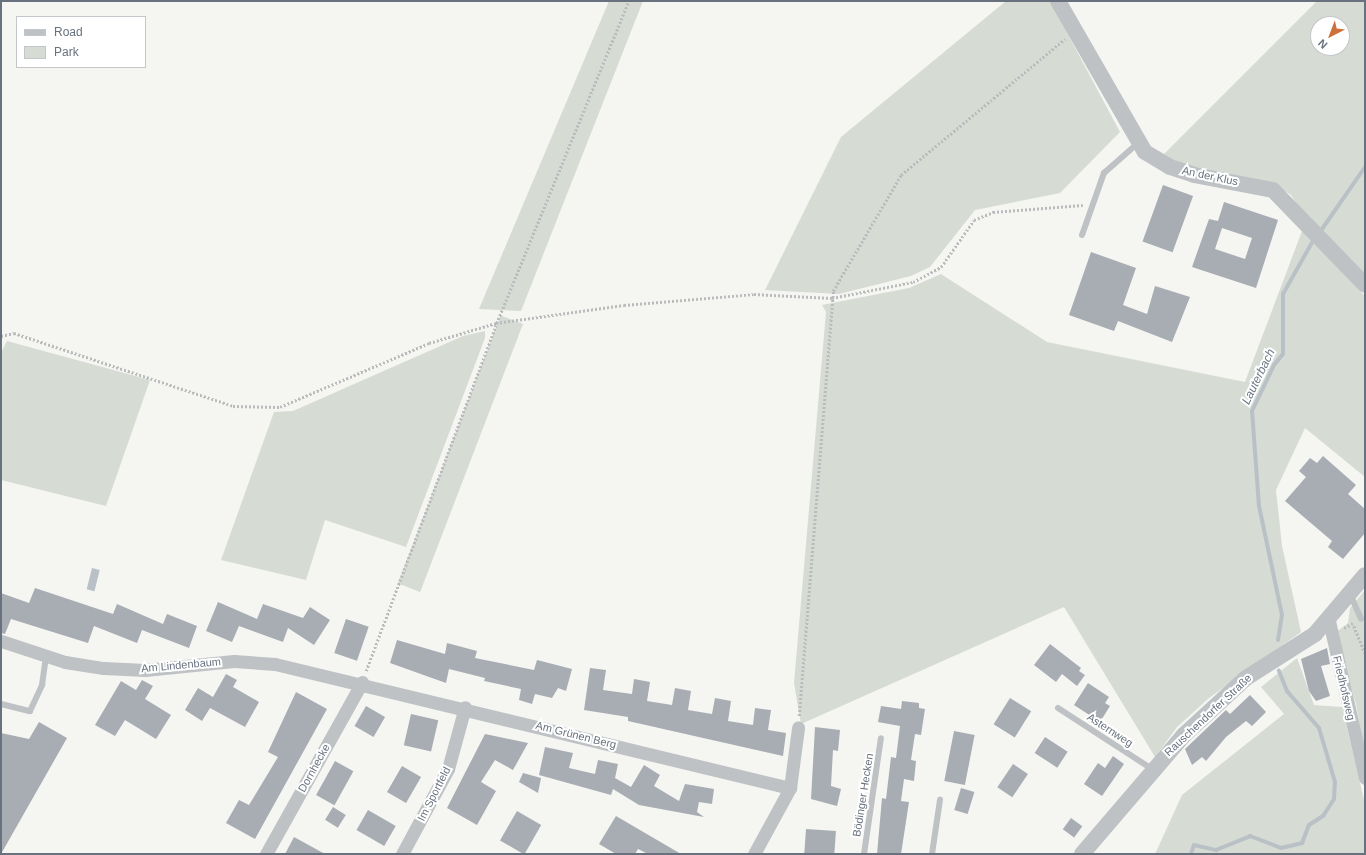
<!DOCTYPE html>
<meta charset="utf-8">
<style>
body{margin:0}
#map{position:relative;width:1366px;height:855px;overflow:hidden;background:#f5f5f2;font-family:Arial,sans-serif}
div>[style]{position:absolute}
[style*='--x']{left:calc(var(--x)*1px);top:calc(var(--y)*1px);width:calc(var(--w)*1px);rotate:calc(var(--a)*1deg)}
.green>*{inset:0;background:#d6dbd4;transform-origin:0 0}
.water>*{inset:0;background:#bac1c6;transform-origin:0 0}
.stream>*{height:4px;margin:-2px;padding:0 2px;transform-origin:2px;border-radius:2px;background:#bac1c6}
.building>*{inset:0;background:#a8adb3;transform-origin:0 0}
.path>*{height:2.5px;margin-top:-1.25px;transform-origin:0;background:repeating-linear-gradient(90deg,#b9bbbd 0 2px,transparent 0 4px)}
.service>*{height:6px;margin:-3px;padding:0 3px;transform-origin:3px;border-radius:3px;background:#bfc2c5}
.minor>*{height:13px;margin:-6.5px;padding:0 6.5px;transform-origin:6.5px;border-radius:6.5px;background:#bfc2c5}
.tertiary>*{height:16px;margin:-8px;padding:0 8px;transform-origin:8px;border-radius:8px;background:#bfc2c5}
span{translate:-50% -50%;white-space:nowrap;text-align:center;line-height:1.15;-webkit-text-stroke:4px #fff;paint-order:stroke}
.street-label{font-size:11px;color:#68727f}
.water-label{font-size:12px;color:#697883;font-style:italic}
.frame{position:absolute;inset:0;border:2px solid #68727f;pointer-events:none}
.legend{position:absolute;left:16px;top:16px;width:130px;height:52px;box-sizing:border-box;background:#fff;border:1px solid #c3c7cc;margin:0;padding:5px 7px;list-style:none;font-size:12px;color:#68727f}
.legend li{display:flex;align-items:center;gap:8px;height:20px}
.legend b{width:20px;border:1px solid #c3c7cc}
.north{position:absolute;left:1310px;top:16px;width:40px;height:40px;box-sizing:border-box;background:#fff;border:1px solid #c3c7cc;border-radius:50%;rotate:222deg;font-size:11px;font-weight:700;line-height:16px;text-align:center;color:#68727f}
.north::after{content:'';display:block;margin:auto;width:14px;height:18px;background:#cd703a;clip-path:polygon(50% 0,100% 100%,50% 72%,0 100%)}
</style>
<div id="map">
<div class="green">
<div style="clip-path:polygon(609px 1px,643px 1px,521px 311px,479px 309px)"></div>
<div style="clip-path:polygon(1006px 1px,1050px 1px,1120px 132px,1060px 193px,975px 210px,930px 267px,911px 276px,839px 294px,765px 290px,841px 137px)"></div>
<div style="clip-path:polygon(evenodd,1317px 1px,1365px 1px,1365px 277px,1306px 218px,1291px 195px,1276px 185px,1189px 167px,1163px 155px,1317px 1px,1318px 24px,1342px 24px,1342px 48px,1318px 48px,1318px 24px)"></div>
<div style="clip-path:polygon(1302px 231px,1365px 296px,1365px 477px,1305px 428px,1276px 490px,1282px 546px,1301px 632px,1209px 698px,1177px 727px,1155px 757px,1064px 607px,801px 724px,794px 683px,826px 312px,822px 305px,909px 288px,941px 274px,1047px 342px,1245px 382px)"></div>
<div style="left:523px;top:324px;width:287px;height:24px;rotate:111deg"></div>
<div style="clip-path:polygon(485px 331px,485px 338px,406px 547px,325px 520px,306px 580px,221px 560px,274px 412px,293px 411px,463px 336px)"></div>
<div style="clip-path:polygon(7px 341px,150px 380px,106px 506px,1px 480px,1px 353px)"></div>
<div style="clip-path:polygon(1365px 590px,1365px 754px,1356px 704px,1335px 633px,1348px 623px,1350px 608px)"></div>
<div style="clip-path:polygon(1297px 658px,1314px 705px,1342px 707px,1365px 804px,1365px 854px,1155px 854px,1182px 795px,1284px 714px,1261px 687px)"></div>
</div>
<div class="water">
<div style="left:92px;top:568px;width:8px;height:22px;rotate:14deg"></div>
</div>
<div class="stream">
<div style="--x:1320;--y:232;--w:79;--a:-55.3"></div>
<div style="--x:1278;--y:640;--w:25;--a:-81"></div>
<div style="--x:1282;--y:615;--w:111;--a:-101.9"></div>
<div style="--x:1259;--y:506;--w:95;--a:-94.2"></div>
<div style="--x:1252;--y:411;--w:51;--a:-64.4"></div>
<div style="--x:1274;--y:365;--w:14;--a:-51"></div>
<div style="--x:1283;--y:354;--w:60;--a:-90"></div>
<div style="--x:1283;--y:294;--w:63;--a:-60.6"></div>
<div style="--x:1191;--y:854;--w:9;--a:-72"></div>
<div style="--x:1194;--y:845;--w:23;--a:13"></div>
<div style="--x:1216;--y:850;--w:37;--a:-22"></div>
<div style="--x:1250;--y:836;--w:33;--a:21"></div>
<div style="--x:1281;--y:848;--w:22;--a:-13"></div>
<div style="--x:1302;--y:843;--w:19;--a:-69"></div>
<div style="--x:1309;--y:825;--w:17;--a:-33"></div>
<div style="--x:1323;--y:816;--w:20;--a:-57"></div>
<div style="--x:1334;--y:799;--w:17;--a:-87"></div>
<div style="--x:1335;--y:782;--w:56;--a:-106.5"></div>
<div style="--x:1319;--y:728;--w:49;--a:-130.9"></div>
<div style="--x:1287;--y:691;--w:22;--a:-112"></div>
</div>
<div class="building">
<div style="left:1163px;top:185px;width:32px;height:60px;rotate:20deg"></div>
<div style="clip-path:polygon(evenodd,1224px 202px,1278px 220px,1256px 288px,1192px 267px,1209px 219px,1218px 221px,1224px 202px,1222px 228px,1252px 238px,1245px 259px,1215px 249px,1222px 228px)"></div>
<div style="clip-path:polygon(1091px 252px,1136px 268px,1123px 305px,1147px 314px,1155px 286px,1190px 297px,1172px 342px,1118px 321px,1114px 331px,1069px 315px)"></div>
<div style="clip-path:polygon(1323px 456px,1356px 485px,1348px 494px,1365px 509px,1365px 533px,1343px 559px,1328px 547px,1332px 541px,1285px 501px,1306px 477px,1299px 471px,1310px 458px,1317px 463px)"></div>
<div style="clip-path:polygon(35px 588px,113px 614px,117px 604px,163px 624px,167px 614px,197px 626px,189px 648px,142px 630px,137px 643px,94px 626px,88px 643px,11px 619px,5px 634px,1px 633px,1px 593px,29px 603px)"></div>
<div style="clip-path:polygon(218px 602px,257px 619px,263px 604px,303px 618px,310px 607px,330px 620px,314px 645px,288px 628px,283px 642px,239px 626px,232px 642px,206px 631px)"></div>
<div style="left:346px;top:619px;width:24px;height:36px;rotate:19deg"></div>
<div style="clip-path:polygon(397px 640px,445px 654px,447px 643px,477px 651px,475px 658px,534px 670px,537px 660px,572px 669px,566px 691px,558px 688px,552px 698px,535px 694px,532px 704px,519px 700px,521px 689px,484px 681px,485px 678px,449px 669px,446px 683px,390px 663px)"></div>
<div style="clip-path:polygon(1050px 644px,1081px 668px,1079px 671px,1085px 675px,1077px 686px,1062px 674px,1056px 682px,1034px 665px)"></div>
<div style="clip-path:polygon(1327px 648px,1330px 664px,1321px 666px,1330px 696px,1316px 701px,1309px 691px,1301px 659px)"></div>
<div style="clip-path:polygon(590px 668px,606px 670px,603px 690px,632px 694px,634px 679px,650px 682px,647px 701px,672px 705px,675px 688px,691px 691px,688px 710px,712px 714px,715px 698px,731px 701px,728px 721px,753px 725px,755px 708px,771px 710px,768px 730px,786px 733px,783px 756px,628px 721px,628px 717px,584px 710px)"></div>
<div style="clip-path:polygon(226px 674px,237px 680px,233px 687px,259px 702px,245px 727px,210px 708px,202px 721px,185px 710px,198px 688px,213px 697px)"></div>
<div style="clip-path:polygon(142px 680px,153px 686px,145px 699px,171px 715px,156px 739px,125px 720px,115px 736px,95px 725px,121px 681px,136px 690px)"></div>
<div style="clip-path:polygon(1088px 683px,1109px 697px,1105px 703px,1110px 706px,1100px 722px,1074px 705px)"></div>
<div style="clip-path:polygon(296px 692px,327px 709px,255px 839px,226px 823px,239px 800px,249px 805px,278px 757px,268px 752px)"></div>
<div style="clip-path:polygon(1250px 695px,1266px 712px,1252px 726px,1246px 721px,1226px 737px,1206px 761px,1202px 757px,1192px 765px,1185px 749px,1226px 710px,1230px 714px)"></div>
<div style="left:1010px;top:698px;width:25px;height:31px;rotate:32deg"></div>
<div style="clip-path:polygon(902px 701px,919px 703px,919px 708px,925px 709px,921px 735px,915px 734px,911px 760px,916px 761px,914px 781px,904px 779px,901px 801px,909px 802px,901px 854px,877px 854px,882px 798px,886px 799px,891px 757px,896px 758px,900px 726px,878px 722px,881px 706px,901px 709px)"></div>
<div style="left:366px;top:706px;width:22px;height:23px;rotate:30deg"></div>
<div style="left:411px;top:714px;width:28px;height:32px;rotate:13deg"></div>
<div style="clip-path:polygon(39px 722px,67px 738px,1px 854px,1px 733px,29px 739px)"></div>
<div style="clip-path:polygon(815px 727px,840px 730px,838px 751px,833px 750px,831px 786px,841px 789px,837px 806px,811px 799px)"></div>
<div style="left:954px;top:731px;width:21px;height:51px;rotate:11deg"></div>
<div style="clip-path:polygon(485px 734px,528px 743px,513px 770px,495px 760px,481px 782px,496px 791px,477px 825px,447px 808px)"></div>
<div style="left:1045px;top:737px;width:27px;height:19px;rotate:33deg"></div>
<div style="clip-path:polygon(545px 747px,573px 753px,569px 768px,595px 774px,598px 760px,618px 764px,615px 778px,631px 787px,644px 765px,660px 775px,654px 786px,679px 801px,685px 784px,714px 789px,712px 804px,699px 802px,697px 812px,704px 817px,639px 805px,613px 789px,611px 795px,539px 775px)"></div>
<div style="clip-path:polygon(1113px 756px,1124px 764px,1102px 796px,1084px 784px,1098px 763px,1105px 768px)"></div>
<div style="left:335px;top:761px;width:21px;height:39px;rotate:29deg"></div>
<div style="left:1013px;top:764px;width:18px;height:28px;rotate:34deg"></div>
<div style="left:402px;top:766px;width:22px;height:30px;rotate:30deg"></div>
<div style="clip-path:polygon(523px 773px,541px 778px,538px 793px,519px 782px)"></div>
<div style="left:961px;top:788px;width:14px;height:23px;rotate:17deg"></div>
<div style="left:333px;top:807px;width:15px;height:15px;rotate:32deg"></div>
<div style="left:368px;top:810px;width:32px;height:23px;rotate:30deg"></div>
<div style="left:517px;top:811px;width:28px;height:34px;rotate:30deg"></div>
<div style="clip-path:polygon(616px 816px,681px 854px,648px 854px,638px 849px,635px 854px,616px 854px,599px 844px)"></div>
<div style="left:1071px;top:818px;width:14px;height:14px;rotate:36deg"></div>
<div style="left:806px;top:829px;width:30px;height:25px;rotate:4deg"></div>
<div style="clip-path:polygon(294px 837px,325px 854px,285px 854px)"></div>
</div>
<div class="path">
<div style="--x:1;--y:336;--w:13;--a:-13"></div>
<div style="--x:14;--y:333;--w:231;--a:18.4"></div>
<div style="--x:233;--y:406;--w:47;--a:1.2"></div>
<div style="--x:280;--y:407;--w:162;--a:-23.2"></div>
<div style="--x:429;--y:343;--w:70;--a:-16.6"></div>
<div style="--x:496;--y:323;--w:129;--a:-8"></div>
<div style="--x:624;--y:305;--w:130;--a:-4.8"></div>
<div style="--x:754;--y:294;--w:78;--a:2.9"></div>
<div style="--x:832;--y:298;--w:83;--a:-11.2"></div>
<div style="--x:913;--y:282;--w:32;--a:-28"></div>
<div style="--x:941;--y:267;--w:57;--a:-54.9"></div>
<div style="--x:974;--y:220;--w:21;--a:-23"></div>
<div style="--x:993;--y:212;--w:90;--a:-4.4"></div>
<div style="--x:1354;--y:626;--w:29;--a:68"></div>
<div style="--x:1344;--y:628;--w:10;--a:-29"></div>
<div style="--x:366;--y:671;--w:367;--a:-69.4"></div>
<div style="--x:495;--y:327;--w:352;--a:-67.7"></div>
<div style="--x:799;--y:716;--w:426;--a:-85.4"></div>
<div style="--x:833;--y:291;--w:134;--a:-59.6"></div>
<div style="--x:901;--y:175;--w:213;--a:-39.7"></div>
</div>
<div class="service">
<div style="--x:1082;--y:235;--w:66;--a:-70.5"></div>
<div style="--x:1104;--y:173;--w:45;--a:-41.4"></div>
<div style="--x:1350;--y:594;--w:27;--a:66"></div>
<div style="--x:1;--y:704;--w:30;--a:14"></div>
<div style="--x:30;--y:711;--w:29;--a:-65"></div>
<div style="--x:42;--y:685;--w:29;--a:-82"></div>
<div style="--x:1058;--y:708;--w:112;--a:33"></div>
<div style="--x:864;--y:854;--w:117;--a:-81.7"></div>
<div style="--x:932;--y:854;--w:55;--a:-81.6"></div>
</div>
<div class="minor">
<div style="--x:1329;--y:621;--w:161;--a:77.1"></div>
<div style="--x:1;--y:641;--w:67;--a:18.2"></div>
<div style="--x:65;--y:662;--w:39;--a:9"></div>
<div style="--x:104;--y:668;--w:41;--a:2.8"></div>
<div style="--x:145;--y:670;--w:89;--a:-5.8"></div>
<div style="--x:234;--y:661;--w:41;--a:4.2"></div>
<div style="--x:275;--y:664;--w:530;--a:13.54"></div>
<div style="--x:790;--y:788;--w:75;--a:118.6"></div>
<div style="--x:790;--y:788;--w:61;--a:-82.4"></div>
<div style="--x:266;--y:854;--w:197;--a:-60.8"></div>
<div style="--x:402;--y:854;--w:97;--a:-61.6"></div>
<div style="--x:448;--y:769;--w:64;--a:-74.7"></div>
</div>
<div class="tertiary">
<div style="--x:1058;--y:1;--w:174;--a:60.1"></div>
<div style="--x:1145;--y:152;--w:29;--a:31"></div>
<div style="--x:1170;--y:167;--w:25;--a:18"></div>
<div style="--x:1194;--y:175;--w:80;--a:10.8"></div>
<div style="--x:1273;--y:190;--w:132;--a:45.9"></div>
<div style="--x:1082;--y:854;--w:157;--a:-49.4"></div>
<div style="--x:1184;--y:735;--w:84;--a:-42.6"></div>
<div style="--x:1246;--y:678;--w:82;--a:-32.5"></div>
<div style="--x:1315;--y:634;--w:77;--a:-49.7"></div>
</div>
<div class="street-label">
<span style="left:1210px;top:176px;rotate:12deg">An der Klus</span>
<span style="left:181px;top:665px;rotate:-5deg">Am Lindenbaum</span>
<span style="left:1344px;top:688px;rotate:77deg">Friedhofsweg</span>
<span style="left:1208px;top:715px;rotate:-43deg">Rauschendorfer Straße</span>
<span style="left:1110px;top:730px;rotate:33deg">Asternweg</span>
<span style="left:576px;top:735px;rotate:14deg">Am Grünen Berg</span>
<span style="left:314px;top:768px;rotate:-61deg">Dornhecke</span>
<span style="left:434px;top:794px;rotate:-63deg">Im Sportfeld</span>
<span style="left:863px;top:795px;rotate:-81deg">Bödinger Hecken</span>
</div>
<div class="water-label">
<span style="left:1259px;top:377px;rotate:-64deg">Lauterbach</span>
</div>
<div class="frame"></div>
<ul class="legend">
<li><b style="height:5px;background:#bfc2c5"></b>Road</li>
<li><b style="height:11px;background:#d6dbd4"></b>Park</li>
</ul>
<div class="north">N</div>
</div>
